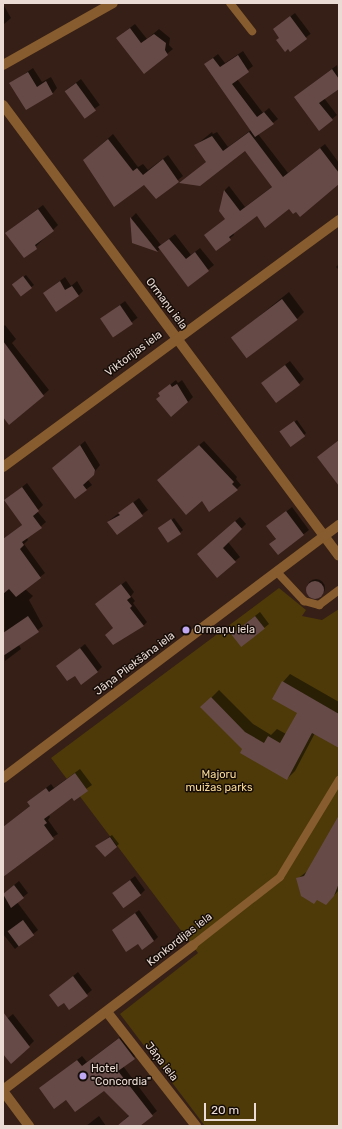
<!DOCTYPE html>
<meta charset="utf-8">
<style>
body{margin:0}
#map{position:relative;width:342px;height:1129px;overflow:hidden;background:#361f16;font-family:Rubik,sans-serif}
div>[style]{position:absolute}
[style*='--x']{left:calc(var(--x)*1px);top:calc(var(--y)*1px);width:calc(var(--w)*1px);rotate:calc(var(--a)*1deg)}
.green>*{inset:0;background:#4d3a08}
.shadow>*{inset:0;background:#0007;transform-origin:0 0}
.round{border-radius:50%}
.building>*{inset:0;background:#664a48;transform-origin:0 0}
.service>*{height:8px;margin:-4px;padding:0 4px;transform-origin:4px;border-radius:4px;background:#875c2e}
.minor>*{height:10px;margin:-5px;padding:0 5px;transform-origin:5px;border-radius:5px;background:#875c2e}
.dots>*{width:11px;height:11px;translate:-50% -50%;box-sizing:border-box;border:2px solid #160c08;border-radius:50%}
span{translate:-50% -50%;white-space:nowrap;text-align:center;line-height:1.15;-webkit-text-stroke:3px #160c08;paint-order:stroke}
.street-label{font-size:11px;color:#eadbd4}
.poi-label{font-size:11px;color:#eadbd4}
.left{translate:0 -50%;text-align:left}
.park-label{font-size:11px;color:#f9da95}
.frame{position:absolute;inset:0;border:4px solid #eadbd4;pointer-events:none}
.scale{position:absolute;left:204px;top:1103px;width:52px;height:18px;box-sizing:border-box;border:2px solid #eadbd4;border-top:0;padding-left:5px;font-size:12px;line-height:14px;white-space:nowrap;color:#eadbd4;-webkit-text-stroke:3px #160c08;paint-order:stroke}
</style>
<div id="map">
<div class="green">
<div style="clip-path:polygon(279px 588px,306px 610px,302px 616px,322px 620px,339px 609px,339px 1126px,205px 1126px,120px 1014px,198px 953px,51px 758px)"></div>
</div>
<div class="shadow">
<div style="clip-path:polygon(3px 4px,11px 18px,3px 25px)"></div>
<div style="left:295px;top:13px;width:26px;height:26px;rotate:53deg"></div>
<div style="clip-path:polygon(135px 24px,147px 39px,159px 29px,170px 38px,169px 45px,173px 49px,144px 72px,123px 33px)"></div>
<div style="clip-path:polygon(243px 51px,253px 66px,237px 79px,263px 113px,269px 108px,278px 119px,258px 134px,288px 173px,325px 144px,339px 163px,339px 183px,296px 210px,290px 208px,257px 215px,233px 232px,234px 235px,216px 249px,226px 219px,220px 211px,225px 190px,229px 186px,245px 207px,273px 186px,245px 150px,207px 161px,196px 145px,212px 132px,213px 134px,217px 132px,228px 147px,251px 130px,205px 64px,218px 54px,225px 63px)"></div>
<div style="clip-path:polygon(337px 65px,339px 87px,324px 98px,337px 115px,332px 119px,300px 93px)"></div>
<div style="clip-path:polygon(33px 68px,42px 82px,51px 77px,57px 88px,53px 93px,10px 84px)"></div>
<div style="left:81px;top:79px;width:32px;height:19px;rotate:54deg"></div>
<div style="clip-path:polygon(113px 134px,138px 167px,143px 164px,148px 170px,168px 155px,183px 176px,156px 198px,145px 183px,84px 160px)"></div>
<div style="clip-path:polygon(43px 205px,58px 225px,25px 257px,12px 228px)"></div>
<div style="clip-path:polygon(136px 213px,161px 245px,175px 234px,191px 255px,200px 248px,214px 265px,188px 286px,160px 248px,158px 251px,133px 242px,131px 218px)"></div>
<div style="clip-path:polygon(339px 264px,339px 270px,336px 267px)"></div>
<div style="clip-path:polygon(26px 275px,34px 285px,21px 295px,16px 282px)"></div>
<div style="clip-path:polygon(65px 277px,71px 286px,77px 281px,83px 291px,78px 296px,44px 293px)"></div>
<div style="clip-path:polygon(289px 292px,304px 312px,297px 319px,233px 337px)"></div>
<div style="left:125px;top:301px;width:21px;height:29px;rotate:53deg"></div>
<div style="clip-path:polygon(5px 325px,16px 339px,12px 343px,49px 390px,9px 424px,3px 415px,3px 327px)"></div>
<div style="clip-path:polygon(290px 361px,304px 379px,299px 384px,267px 379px)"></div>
<div style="clip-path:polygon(176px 380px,178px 383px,182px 380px,193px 397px,188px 402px,160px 393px)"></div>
<div style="clip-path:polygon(297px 420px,306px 433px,304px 435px,283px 430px)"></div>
<div style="clip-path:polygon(85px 441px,100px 465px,88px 480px,92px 485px,75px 498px,58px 464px)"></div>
<div style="clip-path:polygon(204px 441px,237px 477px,236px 479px,241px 485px,237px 489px,203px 500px,163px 475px)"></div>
<div style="clip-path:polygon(27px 483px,43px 505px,37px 511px,46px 522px,27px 538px,28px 540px,24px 544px,45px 573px,25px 589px,33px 596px,29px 600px,43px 626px,19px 645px,21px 649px,5px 661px,3px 540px,22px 525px,6px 500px)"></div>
<div style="left:139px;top:498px;width:15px;height:39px;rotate:53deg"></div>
<div style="clip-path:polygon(292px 507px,309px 530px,278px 554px,273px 522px)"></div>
<div style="clip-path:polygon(240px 517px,246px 524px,228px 542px,240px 557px,235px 561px,203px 549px)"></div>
<div style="clip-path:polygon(174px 518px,183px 530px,169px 542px,162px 527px)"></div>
<div class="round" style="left:307px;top:579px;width:18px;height:18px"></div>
<div style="clip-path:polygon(126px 581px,134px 592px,131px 596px,135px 601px,133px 603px,147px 622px,143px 626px,114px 628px,101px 600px)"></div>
<div style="clip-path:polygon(260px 612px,269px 624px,264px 628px,232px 634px)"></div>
<div style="clip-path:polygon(85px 644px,102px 667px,97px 672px,75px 674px,58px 666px)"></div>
<div style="clip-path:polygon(290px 674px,339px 702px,339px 747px,315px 733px,295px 771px,287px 779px,244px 749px,202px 707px,219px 690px,253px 724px,271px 735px,277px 729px,286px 734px,299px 713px,283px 682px)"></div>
<div style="clip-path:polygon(80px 769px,92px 785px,48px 814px,50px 817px,48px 820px,58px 834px,3px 866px,4px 827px,31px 805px,29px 802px,33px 798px,51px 784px,54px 788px)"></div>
<div style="clip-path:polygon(339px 817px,339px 890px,326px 904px,297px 879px,309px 870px)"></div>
<div style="clip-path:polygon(112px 835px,119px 844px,105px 855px,99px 844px)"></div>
<div style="clip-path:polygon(135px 876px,145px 890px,140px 895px,113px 893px)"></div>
<div style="clip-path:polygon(19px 881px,28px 893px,17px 902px,38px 930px,15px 949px,3px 934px,3px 894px)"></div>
<div style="clip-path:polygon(139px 910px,158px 937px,154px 941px,138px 943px,113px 930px)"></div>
<div style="clip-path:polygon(78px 972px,92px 990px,69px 1009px,64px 1002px,50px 995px)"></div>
<div style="clip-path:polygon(13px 1014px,34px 1041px,29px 1046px,3px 1053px,3px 1022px)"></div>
<div style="clip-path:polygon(124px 1034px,139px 1053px,123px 1066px,157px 1111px,138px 1126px,129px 1126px,124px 1120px,129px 1115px,104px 1090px,66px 1098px,40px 1089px,82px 1056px,87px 1062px)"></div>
<div style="clip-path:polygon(99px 1116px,106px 1126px,86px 1126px)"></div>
</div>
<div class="building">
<div style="clip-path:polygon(290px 16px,307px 39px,290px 52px,288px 49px,285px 52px,276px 40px,279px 38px,273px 29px)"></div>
<div style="clip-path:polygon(130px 28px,141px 43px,154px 34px,166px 43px,165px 50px,168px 55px,144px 74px,116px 38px)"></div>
<div style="clip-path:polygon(238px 55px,249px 72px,232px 84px,257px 117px,264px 112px,274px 124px,255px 137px,204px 64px,213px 58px,220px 67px)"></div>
<div style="clip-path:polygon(332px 69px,339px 79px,339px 89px,319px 103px,333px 120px,319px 131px,294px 97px)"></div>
<div style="clip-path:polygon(28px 72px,37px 87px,46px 81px,53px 94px,26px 110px,9px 83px)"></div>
<div style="left:76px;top:83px;width:34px;height:14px;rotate:54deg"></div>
<div style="clip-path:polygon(249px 132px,283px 177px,320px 148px,339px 173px,339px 184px,300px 217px,296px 212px,293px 214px,289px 209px,265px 228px,257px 216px,229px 237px,231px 240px,216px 251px,204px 235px,225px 219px,219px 211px,224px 190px,240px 211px,272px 187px,245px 151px,200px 186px,179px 183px,206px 162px,194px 145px,212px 136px,223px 151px)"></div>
<div style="clip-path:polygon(108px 139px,133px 171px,137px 168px,143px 175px,163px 159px,179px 182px,156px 199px,144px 185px,114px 207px,83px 160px)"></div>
<div style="clip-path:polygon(38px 209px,54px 231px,35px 245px,37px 249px,24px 258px,5px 233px)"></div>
<div style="clip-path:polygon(130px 217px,158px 252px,132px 243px)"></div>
<div style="clip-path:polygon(169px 239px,186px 259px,195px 252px,209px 271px,188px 287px,158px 247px)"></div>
<div style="left:23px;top:276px;width:15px;height:14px;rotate:53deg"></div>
<div style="clip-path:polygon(60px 281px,65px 290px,72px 286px,79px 296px,56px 312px,43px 293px)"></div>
<div style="left:282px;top:299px;width:26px;height:64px;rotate:53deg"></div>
<div style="left:120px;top:305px;width:23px;height:24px;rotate:56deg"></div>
<div style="clip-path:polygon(3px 341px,44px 396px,9px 425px,3px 417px)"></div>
<div style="left:285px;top:365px;width:25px;height:30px;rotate:53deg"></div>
<div style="clip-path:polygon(170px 384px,172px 387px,177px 384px,188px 402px,171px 417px,156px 399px,160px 396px,158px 393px)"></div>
<div style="left:294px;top:421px;width:19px;height:18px;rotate:54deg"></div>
<div style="clip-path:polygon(339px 440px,339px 486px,317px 457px)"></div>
<div style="clip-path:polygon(80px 445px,95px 470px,94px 475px,83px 485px,87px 490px,75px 499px,52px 468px)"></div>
<div style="clip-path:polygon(199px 445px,234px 482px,232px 484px,238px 490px,209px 512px,202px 501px,186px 515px,157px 480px)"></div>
<div style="clip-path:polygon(22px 487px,39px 511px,33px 516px,42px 528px,22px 542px,24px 545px,20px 549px,41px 578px,16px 597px,9px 589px,3px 594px,3px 539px,22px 525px,4px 500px)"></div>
<div style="clip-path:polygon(133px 502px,143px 516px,117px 535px,107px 522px,120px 515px,118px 513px)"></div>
<div style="clip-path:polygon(286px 511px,304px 535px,278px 555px,269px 544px,276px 539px,266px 526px)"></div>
<div style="left:171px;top:519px;width:18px;height:16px;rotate:56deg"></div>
<div style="clip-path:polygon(235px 521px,242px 529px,223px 548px,236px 562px,217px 578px,197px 554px)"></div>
<div class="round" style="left:306px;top:581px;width:18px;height:18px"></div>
<div style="clip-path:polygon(121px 584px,131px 597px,127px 600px,132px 606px,130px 608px,144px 626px,113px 645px,105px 635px,113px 628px,95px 604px)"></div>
<div style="clip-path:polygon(28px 616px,39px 632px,3px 656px,3px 633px)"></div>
<div style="left:255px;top:616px;width:16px;height:30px;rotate:52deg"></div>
<div style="clip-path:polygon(80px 648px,98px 672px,81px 685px,75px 676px,67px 681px,56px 666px)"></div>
<div style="clip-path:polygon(282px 681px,339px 714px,339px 748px,312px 733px,287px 780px,240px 753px,242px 749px,200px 707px,211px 697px,245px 732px,264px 743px,268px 736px,280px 743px,297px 713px,272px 699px)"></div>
<div style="clip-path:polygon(75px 773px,88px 791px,74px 801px,72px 798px,44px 819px,47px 823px,44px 825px,54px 839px,3px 877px,3px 827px,30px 806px,27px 802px,46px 788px,49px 792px)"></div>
<div style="clip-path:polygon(339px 815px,339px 883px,334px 896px,326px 905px,317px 900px,314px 904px,301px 896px,296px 878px,304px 876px)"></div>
<div style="clip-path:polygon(110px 837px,117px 847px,105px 857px,95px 846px)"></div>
<div style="left:130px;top:880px;width:19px;height:22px;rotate:54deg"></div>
<div style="clip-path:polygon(14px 885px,24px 898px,11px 908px,3px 894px)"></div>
<div style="clip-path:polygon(135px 913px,154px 941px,142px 950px,138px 944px,126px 952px,112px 930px)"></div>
<div style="left:23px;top:920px;width:19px;height:19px;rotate:54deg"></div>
<div style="clip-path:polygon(73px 976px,88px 996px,69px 1010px,64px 1003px,58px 1007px,49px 995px)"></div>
<div style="clip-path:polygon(3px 1012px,30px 1047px,11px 1064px,3px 1054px)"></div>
<div style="clip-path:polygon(119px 1038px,135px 1059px,118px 1071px,153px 1116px,140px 1126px,117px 1126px,129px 1116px,104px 1091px,75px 1112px,66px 1100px,54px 1109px,39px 1088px,77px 1060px,82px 1066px)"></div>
</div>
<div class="service">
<div style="--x:230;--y:3;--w:36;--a:52"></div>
<div style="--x:277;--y:572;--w:40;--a:47"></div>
<div style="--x:304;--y:601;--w:16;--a:15"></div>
<div style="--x:319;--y:605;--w:25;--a:-37"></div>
<div style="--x:193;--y:945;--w:110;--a:-38"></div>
<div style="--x:280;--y:877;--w:114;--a:-58.7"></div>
</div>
<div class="minor">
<div style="--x:3;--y:65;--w:126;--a:-29.4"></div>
<div style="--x:3;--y:105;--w:562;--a:53.31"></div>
<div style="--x:3;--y:467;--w:417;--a:-36.3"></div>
<div style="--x:3;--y:778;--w:421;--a:-37"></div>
<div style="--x:107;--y:1012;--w:145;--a:52"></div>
<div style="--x:3;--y:1090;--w:239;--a:-37.3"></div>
<div style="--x:3;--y:1091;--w:44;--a:53.4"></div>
</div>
<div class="dots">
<div style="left:186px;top:630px;background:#c1a8f3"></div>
<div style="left:83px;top:1076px;background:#c1a8f3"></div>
</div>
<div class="street-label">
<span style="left:166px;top:304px;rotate:53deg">Ormaņu iela</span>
<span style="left:134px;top:354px;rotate:-37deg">Viktorijas iela</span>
<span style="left:135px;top:664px;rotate:-37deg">Jāņa Pliekšāna iela</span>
<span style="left:180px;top:940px;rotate:-38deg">Konkordijas iela</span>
<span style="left:161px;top:1062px;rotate:52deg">Jāņa iela</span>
</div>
<div class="poi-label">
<span class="left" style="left:194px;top:630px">Ormaņu iela</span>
<span class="left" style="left:91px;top:1076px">Hotel<br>"Concordia"</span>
</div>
<div class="park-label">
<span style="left:219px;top:782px">Majoru<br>muižas parks</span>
</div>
<div class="frame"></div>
<div class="scale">20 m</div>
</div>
